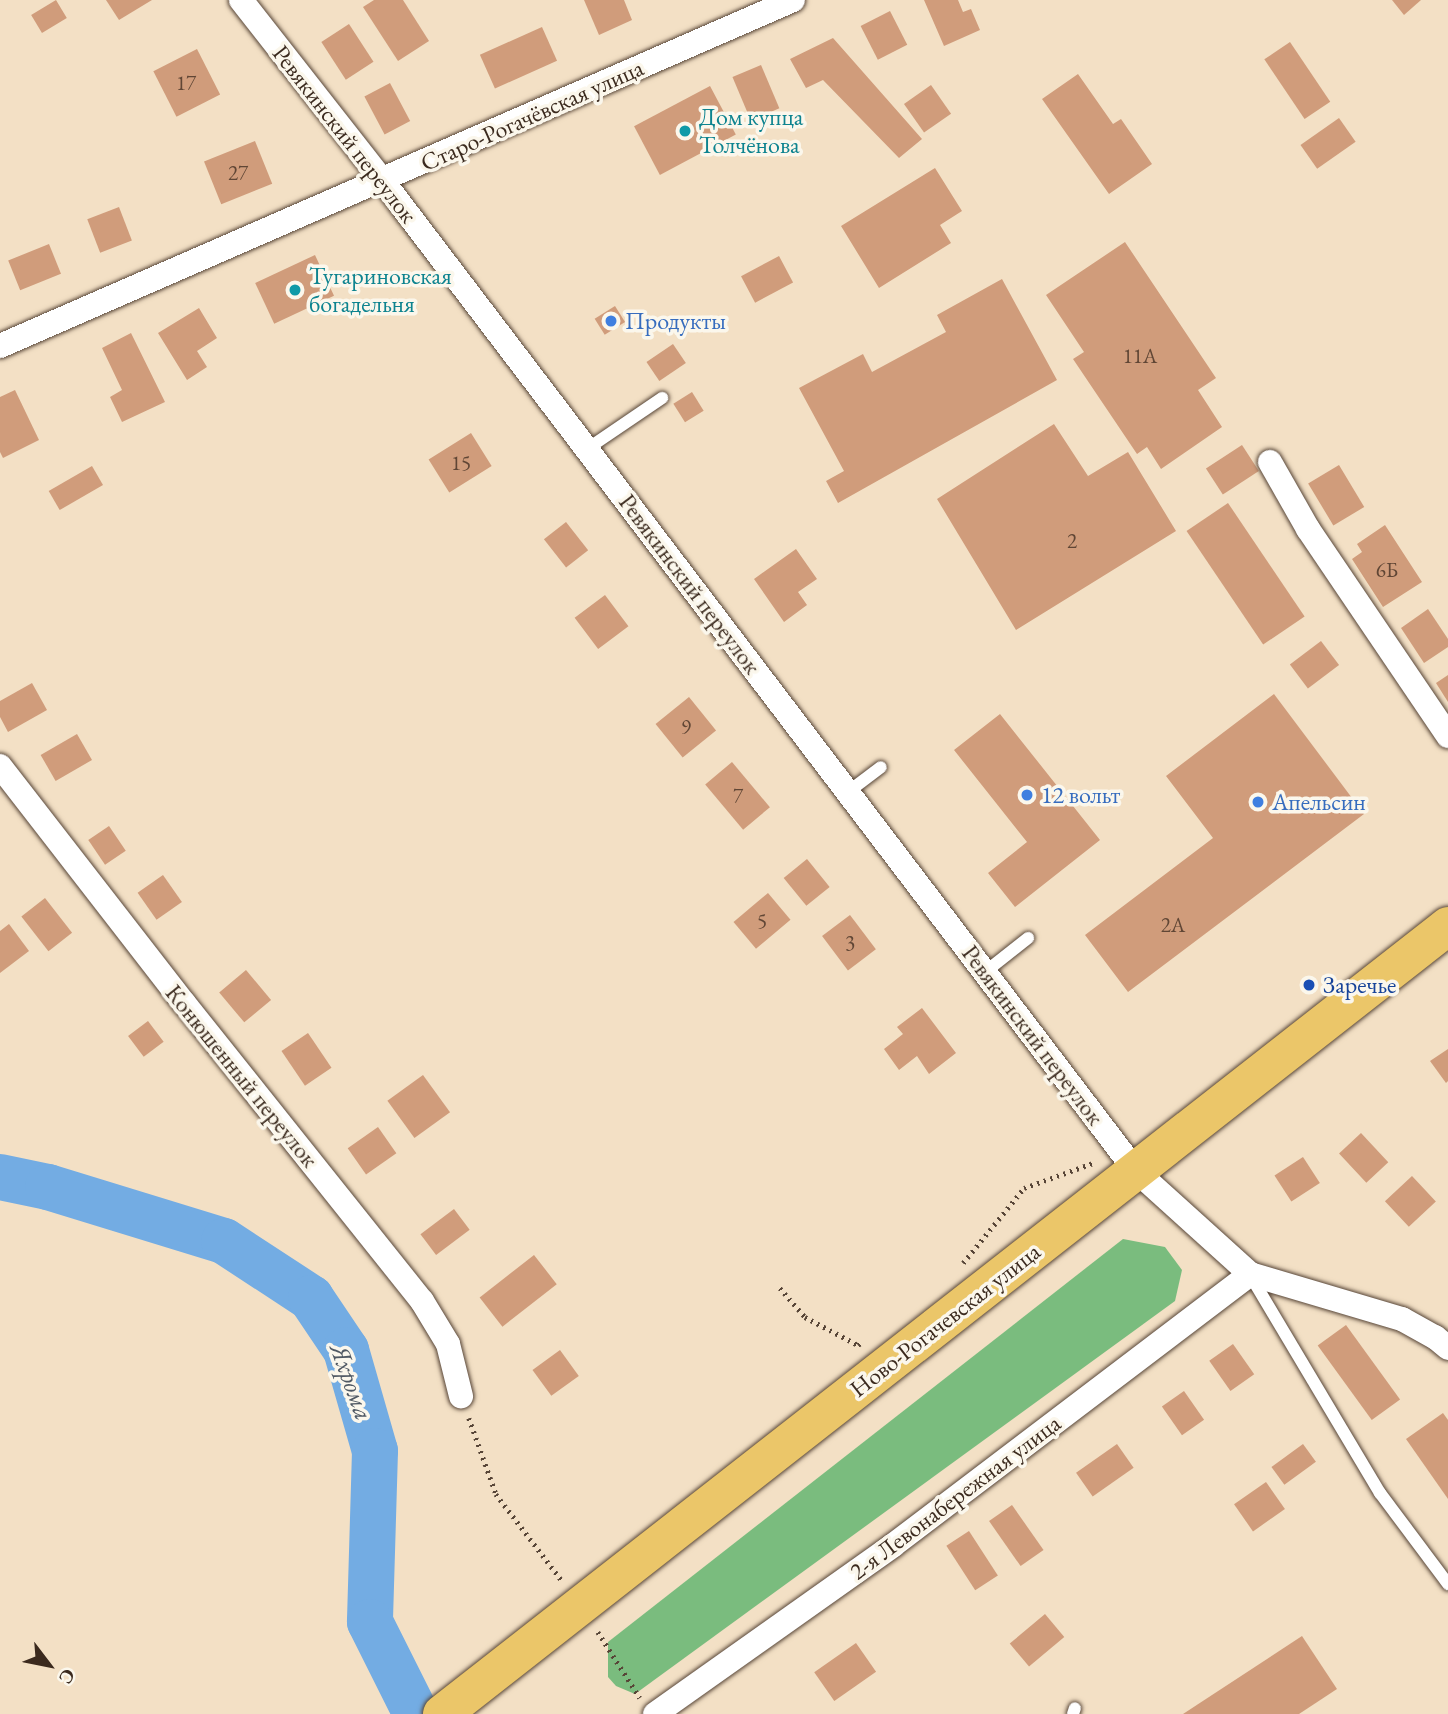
<!DOCTYPE html>
<meta charset="utf-8">
<style>
body{margin:0}
#map{position:relative;width:1448px;height:1714px;overflow:hidden;background:#f3e0c5;font-family:"EB Garamond",serif}
div>[style]{position:absolute}
[style*='--x']{left:calc(var(--x)*1px);top:calc(var(--y)*1px);width:calc(var(--w)*1px);rotate:calc(var(--a)*1deg)}
.forest>*{inset:0;background:#7abc7e}
.river>*{height:46px;margin:-23px;padding:0 23px;transform-origin:23px;border-radius:23px;background:#73ace3}
.building>*{inset:0;background:#d09c7b;transform-origin:0 0}
.path>*{height:4.5px;margin-top:-2.25px;transform-origin:0;background:repeating-linear-gradient(90deg,#574537 0 2px,transparent 0 7px)}
.roads{filter:drop-shadow(0 0 2px #574537) drop-shadow(0 0 2px #574537)}
.lane>*{height:12px;margin:-6px;padding:0 6px;transform-origin:6px;border-radius:6px;background:#fff}
.street>*{height:24px;margin:-12px;padding:0 12px;transform-origin:12px;border-radius:12px;background:#fff}
.primary>*{height:38px;margin:-19px;padding:0 19px;transform-origin:19px;border-radius:19px;background:#ebc669}
.dots>*{width:19px;height:19px;translate:-50% -50%;box-sizing:border-box;border:4px solid #fbf7ec;border-radius:50%}
span{translate:-50% -50%;white-space:nowrap;text-align:center;line-height:1.15;-webkit-text-stroke:7px #fbf7ec;paint-order:stroke}
.number-label{font-size:21px;color:#604635}
.number-label span{-webkit-text-stroke-width:0}
.street-label{font-size:24px;color:#3b2a1e}
.culture-label{font-size:24px;color:#0d838f}
.left{translate:0 -50%;text-align:left}
.shop-label{font-size:24px;color:#366cbe}
.transit-label{font-size:24px;color:#164399}
.water-label{font-size:26px;color:#4f5863;font-style:italic}
.north{position:absolute;left:14px;top:1630px;width:70px;height:70px;-webkit-text-stroke:5px #fbf7ec;paint-order:stroke;rotate:122deg;font-size:19px;font-weight:700;line-height:28px;text-align:center;color:#3b2a1e}
.north::after{content:'';display:block;margin:auto;width:24px;height:32px;background:#3b2a1e;clip-path:polygon(50% 0,100% 100%,50% 72%,0 100%)}
</style>
<div id="map">
<div class="forest">
<div style="clip-path:polygon(1123px 1239px,1165px 1247px,1182px 1270px,1175px 1301px,635px 1694px,616px 1686px,608px 1677px,608px 1642px)"></div>
</div>
<div class="river">
<div style="--x:0;--y:1177;--w:49;--a:11.8"></div>
<div style="--x:48;--y:1187;--w:184;--a:17.1"></div>
<div style="--x:224;--y:1241;--w:104;--a:33.2"></div>
<div style="--x:311;--y:1298;--w:63;--a:56.1"></div>
<div style="--x:346;--y:1350;--w:105;--a:74"></div>
<div style="--x:375;--y:1451;--w:171;--a:91.7"></div>
<div style="--x:370;--y:1622;--w:103;--a:63.4"></div>
</div>
<div class="building">
<div style="left:56px;top:0;width:21px;height:29px;rotate:59deg"></div>
<div style="clip-path:polygon(106px 0,152px 0,119px 20px)"></div>
<div style="clip-path:polygon(374px 0,403px 0,429px 41px,398px 61px,363px 7px)"></div>
<div style="clip-path:polygon(584px 0,624px 0,632px 20px,599px 35px)"></div>
<div style="clip-path:polygon(924px 0,958px 0,963px 12px,971px 9px,980px 30px,944px 46px)"></div>
<div style="clip-path:polygon(1392px 0,1421px 0,1404px 15px)"></div>
<div style="left:890px;top:11px;width:38px;height:33px;rotate:63deg"></div>
<div style="left:349px;top:24px;width:45px;height:33px;rotate:57deg"></div>
<div style="left:542px;top:27px;width:37px;height:68px;rotate:66deg"></div>
<div style="clip-path:polygon(833px 38px,922px 139px,899px 158px,823px 80px,806px 88px,790px 59px)"></div>
<div style="left:1290px;top:42px;width:72px;height:31px;rotate:56deg"></div>
<div style="left:197px;top:49px;width:51px;height:49px;rotate:63deg"></div>
<div style="left:761px;top:65px;width:47px;height:31px;rotate:67deg"></div>
<div style="clip-path:polygon(1078px 74px,1113px 124px,1121px 119px,1152px 164px,1109px 194px,1042px 99px)"></div>
<div style="left:390px;top:83px;width:43px;height:29px;rotate:62deg"></div>
<div style="left:931px;top:85px;width:35px;height:33px;rotate:55deg"></div>
<div style="left:710px;top:86px;width:55px;height:86px;rotate:62deg"></div>
<div style="left:1339px;top:118px;width:29px;height:47px;rotate:55deg"></div>
<div style="left:255px;top:141px;width:46px;height:55px;rotate:68deg"></div>
<div style="clip-path:polygon(935px 168px,962px 211px,940px 225px,951px 243px,879px 288px,841px 226px)"></div>
<div style="left:119px;top:207px;width:36px;height:34px;rotate:69deg"></div>
<div style="clip-path:polygon(1125px 242px,1216px 378px,1198px 390px,1222px 427px,1161px 469px,1147px 447px,1137px 454px,1073px 359px,1084px 352px,1046px 295px)"></div>
<div style="left:49px;top:244px;width:32px;height:44px;rotate:68deg"></div>
<div style="left:315px;top:255px;width:45px;height:66px;rotate:65deg"></div>
<div style="left:779px;top:256px;width:30px;height:43px;rotate:62deg"></div>
<div style="clip-path:polygon(1002px 279px,1057px 380px,838px 503px,826px 481px,844px 471px,799px 388px,863px 354px,872px 372px,946px 332px,937px 315px)"></div>
<div style="left:615px;top:306px;width:19px;height:24px;rotate:58deg"></div>
<div style="clip-path:polygon(199px 308px,217px 338px,197px 351px,207px 367px,187px 380px,158px 333px)"></div>
<div style="clip-path:polygon(131px 333px,165px 402px,122px 422px,110px 397px,122px 390px,102px 348px)"></div>
<div style="left:673px;top:344px;width:23px;height:32px;rotate:56deg"></div>
<div style="clip-path:polygon(15px 390px,39px 440px,3px 458px,0 452px,0 397px)"></div>
<div style="left:692px;top:392px;width:22px;height:22px;rotate:58deg"></div>
<div style="clip-path:polygon(1054px 424px,1088px 476px,1128px 452px,1176px 531px,1016px 630px,937px 499px)"></div>
<div style="left:471px;top:433px;width:39px;height:50px;rotate:58deg"></div>
<div style="left:1242px;top:445px;width:31px;height:43px;rotate:57deg"></div>
<div style="left:1339px;top:465px;width:49px;height:36px;rotate:59deg"></div>
<div style="left:92px;top:466px;width:22px;height:50px;rotate:60deg"></div>
<div style="left:1228px;top:503px;width:137px;height:50px;rotate:56deg"></div>
<div style="left:566px;top:522px;width:36px;height:28px;rotate:52deg"></div>
<div style="clip-path:polygon(1385px 525px,1422px 582px,1383px 607px,1352px 559px,1362px 552px,1357px 544px)"></div>
<div style="clip-path:polygon(796px 549px,817px 579px,798px 592px,807px 605px,784px 622px,754px 579px)"></div>
<div style="left:605px;top:595px;width:39px;height:38px;rotate:53deg"></div>
<div style="clip-path:polygon(1428px 609px,1448px 639px,1448px 647px,1424px 663px,1401px 628px)"></div>
<div style="left:1321px;top:641px;width:30px;height:39px;rotate:53deg"></div>
<div style="clip-path:polygon(1448px 675px,1448px 702px,1436px 683px)"></div>
<div style="clip-path:polygon(32px 683px,47px 710px,8px 732px,0 717px,0 701px)"></div>
<div style="clip-path:polygon(1274px 694px,1364px 814px,1128px 992px,1085px 935px,1213px 838px,1166px 776px)"></div>
<div style="left:689px;top:697px;width:43px;height:43px;rotate:51deg"></div>
<div style="clip-path:polygon(1000px 714px,1100px 840px,1015px 907px,988px 873px,1027px 842px,954px 750px)"></div>
<div style="left:77px;top:734px;width:30px;height:42px;rotate:60deg"></div>
<div style="left:732px;top:762px;width:59px;height:35px;rotate:50deg"></div>
<div style="left:109px;top:826px;width:30px;height:25px;rotate:56deg"></div>
<div style="left:807px;top:859px;width:36px;height:30px;rotate:51deg"></div>
<div style="left:163px;top:875px;width:33px;height:31px;rotate:55deg"></div>
<div style="left:768px;top:893px;width:35px;height:45px;rotate:50deg"></div>
<div style="left:45px;top:898px;width:44px;height:30px;rotate:52deg"></div>
<div style="left:850px;top:915px;width:43px;height:35px;rotate:53deg"></div>
<div style="clip-path:polygon(9px 924px,29px 951px,0 973px,0 931px)"></div>
<div style="left:246px;top:970px;width:39px;height:35px;rotate:50deg"></div>
<div style="clip-path:polygon(922px 1008px,956px 1053px,929px 1074px,917px 1056px,899px 1070px,884px 1049px,903px 1034px,897px 1027px)"></div>
<div style="left:148px;top:1021px;width:26px;height:25px;rotate:53deg"></div>
<div style="left:308px;top:1033px;width:42px;height:32px;rotate:56deg"></div>
<div style="clip-path:polygon(1448px 1049px,1448px 1081px,1446px 1083px,1430px 1061px)"></div>
<div style="left:423px;top:1075px;width:46px;height:44px;rotate:54deg"></div>
<div style="left:378px;top:1127px;width:32px;height:37px;rotate:55deg"></div>
<div style="left:1361px;top:1133px;width:40px;height:30px;rotate:47deg"></div>
<div style="left:1303px;top:1157px;width:31px;height:34px;rotate:57deg"></div>
<div style="left:1412px;top:1176px;width:35px;height:37px;rotate:47deg"></div>
<div style="left:454px;top:1209px;width:26px;height:42px;rotate:53deg"></div>
<div style="left:534px;top:1255px;width:37px;height:69px;rotate:52deg"></div>
<div style="left:1346px;top:1325px;width:92px;height:35px;rotate:54deg"></div>
<div style="left:1233px;top:1344px;width:37px;height:29px;rotate:55deg"></div>
<div style="left:560px;top:1350px;width:32px;height:34px;rotate:54deg"></div>
<div style="left:1184px;top:1391px;width:35px;height:27px;rotate:55deg"></div>
<div style="clip-path:polygon(1443px 1413px,1448px 1420px,1448px 1499px,1406px 1439px)"></div>
<div style="left:1117px;top:1444px;width:29px;height:50px;rotate:55deg"></div>
<div style="left:1303px;top:1444px;width:22px;height:39px;rotate:54deg"></div>
<div style="left:1266px;top:1482px;width:33px;height:39px;rotate:55deg"></div>
<div style="left:1012px;top:1505px;width:55px;height:28px;rotate:55deg"></div>
<div style="left:969px;top:1531px;width:53px;height:27px;rotate:57deg"></div>
<div style="left:1045px;top:1614px;width:30px;height:46px;rotate:50deg"></div>
<div style="clip-path:polygon(1302px 1636px,1337px 1689px,1299px 1714px,1183px 1714px)"></div>
<div style="left:856px;top:1643px;width:35px;height:51px;rotate:55deg"></div>
</div>
<div class="path">
<div style="--x:963;--y:1263;--w:97;--a:-50.9"></div>
<div style="--x:1024;--y:1188;--w:73;--a:-19.9"></div>
<div style="--x:780;--y:1288;--w:38;--a:49"></div>
<div style="--x:805;--y:1317;--w:60;--a:27.8"></div>
<div style="--x:858;--y:1345;--w:6;--a:-39"></div>
<div style="--x:469;--y:1418;--w:81;--a:70.4"></div>
<div style="--x:496;--y:1494;--w:111;--a:52.7"></div>
<div style="--x:598;--y:1632;--w:78;--a:57.5"></div>
</div>
<div class="roads">
<div class="lane">
<div style="--x:587;--y:449;--w:91;--a:-34.2"></div>
<div style="--x:848;--y:792;--w:41;--a:-37.1"></div>
<div style="--x:985;--y:972;--w:55;--a:-38.3"></div>
<div style="--x:1250;--y:1275;--w:254;--a:59.2"></div>
<div style="--x:1380;--y:1493;--w:114;--a:53.2"></div>
<div style="--x:1073;--y:1714;--w:6;--a:-72"></div>
</div>
<div class="street">
<div style="--x:241;--y:0;--w:229;--a:51.9"></div>
<div style="--x:382;--y:180;--w:1244;--a:52.74"></div>
<div style="--x:1135;--y:1170;--w:155;--a:42.1"></div>
<div style="--x:1250;--y:1274;--w:159;--a:16.5"></div>
<div style="--x:1402;--y:1319;--w:38;--a:29"></div>
<div style="--x:1435;--y:1337;--w:17;--a:40"></div>
<div style="--x:0;--y:346;--w:865;--a:-23.57"></div>
<div style="--x:1270;--y:462;--w:77;--a:60.4"></div>
<div style="--x:1308;--y:529;--w:250;--a:55.9"></div>
<div style="--x:0;--y:766;--w:300;--a:52.2"></div>
<div style="--x:184;--y:1003;--w:381;--a:51.4"></div>
<div style="--x:422;--y:1301;--w:50;--a:58.8"></div>
<div style="--x:448;--y:1344;--w:54;--a:76"></div>
<div style="--x:655;--y:1714;--w:291;--a:-35.3"></div>
<div style="--x:892;--y:1546;--w:450;--a:-37.2"></div>
</div>
<div class="primary">
<div style="--x:442;--y:1714;--w:1278;--a:-38.07"></div>
</div>
</div>
<div class="dots">
<div style="left:685px;top:131px;background:#0f9aa8"></div>
<div style="left:295px;top:290px;background:#0f9aa8"></div>
<div style="left:611px;top:321px;background:#3f7fe0"></div>
<div style="left:1027px;top:795px;background:#3f7fe0"></div>
<div style="left:1258px;top:802px;background:#3f7fe0"></div>
<div style="left:1309px;top:985px;background:#1a4fb4"></div>
</div>
<div class="number-label">
<span style="left:186px;top:83px">17</span>
<span style="left:238px;top:173px">27</span>
<span style="left:1140px;top:356px">11А</span>
<span style="left:461px;top:463px">15</span>
<span style="left:1072px;top:541px">2</span>
<span style="left:1387px;top:570px">6Б</span>
<span style="left:686px;top:727px">9</span>
<span style="left:738px;top:796px">7</span>
<span style="left:762px;top:921px">5</span>
<span style="left:1173px;top:925px">2А</span>
<span style="left:850px;top:943px">3</span>
</div>
<div class="street-label">
<span style="left:532px;top:115px;rotate:-24deg">Старо-Рогачёвская улица</span>
<span style="left:345px;top:134px;rotate:52deg">Ревякинский переулок</span>
<span style="left:690px;top:584px;rotate:53deg">Ревякинский переулок</span>
<span style="left:1033px;top:1035px;rotate:53deg">Ревякинский переулок</span>
<span style="left:242px;top:1076px;rotate:51deg">Конюшенный переулок</span>
<span style="left:945px;top:1320px;rotate:-38deg">Ново-Рогачевская улица</span>
<span style="left:955px;top:1497px;rotate:-37deg">2-я Левонабережная улица</span>
</div>
<div class="culture-label">
<span class="left" style="left:699px;top:131px">Дом купца<br>Толчёнова</span>
<span class="left" style="left:309px;top:290px">Тугариновская<br>богадельня</span>
</div>
<div class="shop-label">
<span class="left" style="left:625px;top:321px">Продукты</span>
<span class="left" style="left:1041px;top:795px">12 вольт</span>
<span class="left" style="left:1272px;top:802px">Апельсин</span>
</div>
<div class="transit-label">
<span class="left" style="left:1323px;top:985px">Заречье</span>
</div>
<div class="water-label">
<span style="left:351px;top:1382px;rotate:70deg">Яхрома</span>
</div>
<div class="north">С</div>
</div>
